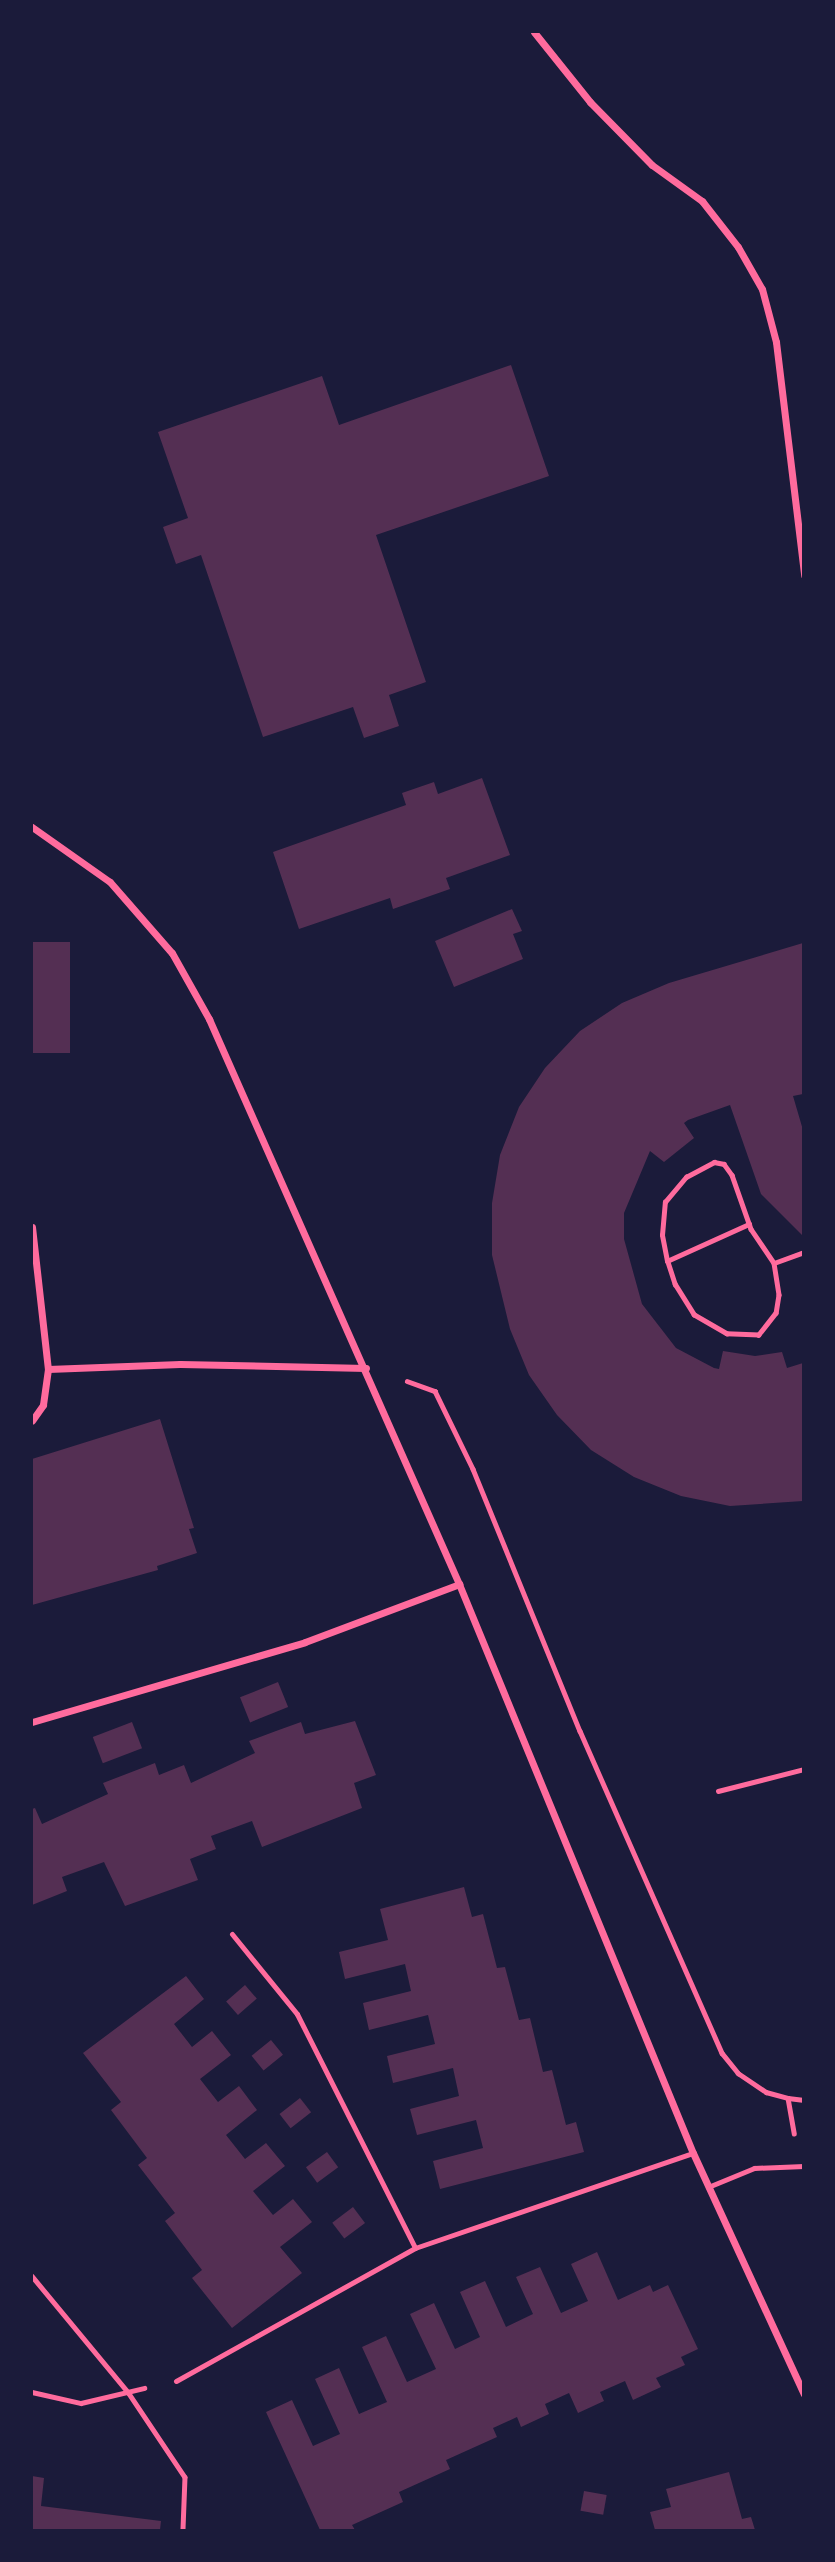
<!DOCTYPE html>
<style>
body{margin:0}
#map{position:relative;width:835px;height:2562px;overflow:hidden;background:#1b1b3a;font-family:"Open Sans",sans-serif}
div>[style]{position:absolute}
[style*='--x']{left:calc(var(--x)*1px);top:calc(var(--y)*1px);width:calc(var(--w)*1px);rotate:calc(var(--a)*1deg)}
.building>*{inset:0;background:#542f53;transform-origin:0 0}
.path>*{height:4.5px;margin:-2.25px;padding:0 2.25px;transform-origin:2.25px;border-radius:2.25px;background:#ff6b9d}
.service>*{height:5px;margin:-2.5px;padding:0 2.5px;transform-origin:2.5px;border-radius:2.5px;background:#ff6b9d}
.minor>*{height:7px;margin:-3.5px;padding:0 3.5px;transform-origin:3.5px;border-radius:3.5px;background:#ff6b9d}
span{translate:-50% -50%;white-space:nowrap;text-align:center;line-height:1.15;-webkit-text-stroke:6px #1b1b3a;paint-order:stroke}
.frame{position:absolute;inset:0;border:33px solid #1b1b3a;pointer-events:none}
</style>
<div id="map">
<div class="building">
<div style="clip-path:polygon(511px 365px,549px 476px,376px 535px,426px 682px,389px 695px,399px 726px,364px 738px,353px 707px,263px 737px,201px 555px,176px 564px,163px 527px,188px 518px,158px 432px,322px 376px,339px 425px)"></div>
<div style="clip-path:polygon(482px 778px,510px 855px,446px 878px,450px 889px,393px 909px,390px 898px,299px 929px,273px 852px,406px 805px,402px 793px,434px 782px,438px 794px)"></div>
<div style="clip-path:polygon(512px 909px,522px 931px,513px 934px,523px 959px,454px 987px,435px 941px)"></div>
<div style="left:32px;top:942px;width:38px;height:111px"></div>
<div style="clip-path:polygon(803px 943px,803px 1094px,793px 1096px,803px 1130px,803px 1236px,761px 1194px,730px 1105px,688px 1120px,684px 1123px,694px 1138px,664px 1162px,650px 1151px,624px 1213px,624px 1239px,642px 1304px,676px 1348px,714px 1368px,719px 1369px,723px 1351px,755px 1356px,782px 1352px,787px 1368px,803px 1363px,803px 1501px,730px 1506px,681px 1496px,634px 1477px,591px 1450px,557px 1415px,529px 1375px,510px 1329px,492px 1255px,492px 1203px,500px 1155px,519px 1107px,545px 1068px,580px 1031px,622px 1003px,669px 983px)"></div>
<div style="clip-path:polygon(160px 1419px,194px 1528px,189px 1529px,197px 1553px,157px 1566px,158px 1570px,32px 1605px,32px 1459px)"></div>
<div style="left:278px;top:1682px;width:27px;height:41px;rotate:68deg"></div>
<div style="clip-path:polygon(355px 1721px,376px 1775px,354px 1783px,362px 1808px,262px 1847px,252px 1821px,211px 1836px,216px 1849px,190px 1859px,198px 1880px,125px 1906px,104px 1862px,62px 1877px,67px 1891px,32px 1905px,32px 1809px,35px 1808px,42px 1824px,108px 1794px,103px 1783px,155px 1763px,159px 1775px,184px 1765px,191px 1783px,255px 1753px,249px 1741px,276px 1731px,301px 1722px,305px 1734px)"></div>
<div style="left:132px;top:1722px;width:28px;height:42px;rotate:69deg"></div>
<div style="clip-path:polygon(464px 1887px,472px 1917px,483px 1914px,497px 1968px,505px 1967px,519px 2020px,530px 2018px,543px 2072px,552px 2070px,566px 2125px,576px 2122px,584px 2152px,440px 2189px,433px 2161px,483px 2148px,476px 2120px,417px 2135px,410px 2109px,459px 2096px,453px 2068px,393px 2083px,387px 2056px,435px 2044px,428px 2015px,369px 2030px,363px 2003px,411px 1991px,405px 1964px,345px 1979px,339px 1952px,388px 1940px,380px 1909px)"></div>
<div style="clip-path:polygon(186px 1976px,204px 1999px,174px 2024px,192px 2047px,212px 2031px,231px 2055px,200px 2079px,218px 2102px,239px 2086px,257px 2110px,226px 2135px,245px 2159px,266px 2143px,285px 2166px,253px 2191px,273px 2215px,293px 2199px,312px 2222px,280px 2247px,302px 2273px,232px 2328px,192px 2278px,202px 2270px,165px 2221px,175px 2213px,138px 2165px,147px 2158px,111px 2110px,121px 2102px,83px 2053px)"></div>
<div style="left:245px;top:1985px;width:18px;height:25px;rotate:49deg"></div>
<div style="left:271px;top:2040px;width:19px;height:25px;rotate:51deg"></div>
<div style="left:300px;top:2098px;width:18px;height:26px;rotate:52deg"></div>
<div style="left:327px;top:2152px;width:19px;height:26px;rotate:54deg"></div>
<div style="left:353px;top:2207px;width:20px;height:26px;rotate:53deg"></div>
<div style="clip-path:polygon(597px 2252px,618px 2300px,650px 2285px,653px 2292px,668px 2285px,698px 2349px,681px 2357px,685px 2365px,656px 2378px,661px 2387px,633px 2400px,625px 2381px,600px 2392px,604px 2401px,578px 2413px,569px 2393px,545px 2404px,549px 2414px,521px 2427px,517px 2417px,493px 2428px,497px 2437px,446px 2460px,450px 2469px,399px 2492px,403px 2502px,352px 2525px,355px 2530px,320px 2530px,266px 2412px,292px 2400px,313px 2446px,340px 2434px,315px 2379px,339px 2368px,359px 2414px,387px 2402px,362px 2347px,386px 2336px,407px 2382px,436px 2369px,410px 2314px,434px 2303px,455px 2349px,480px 2337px,460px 2292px,485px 2281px,506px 2327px,533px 2314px,516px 2277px,540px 2267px,561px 2313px,588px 2301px,571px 2264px)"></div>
<div style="clip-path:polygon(729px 2472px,742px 2519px,751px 2517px,755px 2530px,655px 2530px,650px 2512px,671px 2507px,666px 2489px)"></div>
<div style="clip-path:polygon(32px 2476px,44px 2478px,41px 2506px,161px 2521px,160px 2530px,32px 2530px)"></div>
<div style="left:584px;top:2491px;width:23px;height:20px;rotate:10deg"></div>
</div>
<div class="path">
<div style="--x:714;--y:1162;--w:10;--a:11"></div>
<div style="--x:724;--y:1164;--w:14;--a:54"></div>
<div style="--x:732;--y:1175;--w:57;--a:70.6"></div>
<div style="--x:751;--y:1229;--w:41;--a:55.9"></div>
<div style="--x:774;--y:1263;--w:32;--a:81"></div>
<div style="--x:779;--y:1295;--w:18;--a:99"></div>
<div style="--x:776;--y:1313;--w:28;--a:128"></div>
<div style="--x:759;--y:1335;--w:32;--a:-178"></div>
<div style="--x:727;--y:1334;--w:38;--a:-150"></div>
<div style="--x:694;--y:1315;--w:36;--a:-122"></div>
<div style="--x:675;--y:1285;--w:25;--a:-108"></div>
<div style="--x:667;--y:1261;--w:26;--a:-101"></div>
<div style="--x:662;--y:1235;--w:33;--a:-85"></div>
<div style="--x:665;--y:1202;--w:33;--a:-50"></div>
<div style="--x:686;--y:1177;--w:32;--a:-28"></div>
<div style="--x:667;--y:1261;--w:90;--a:-24.3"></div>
<div style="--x:774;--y:1263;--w:32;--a:-20"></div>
<div style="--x:407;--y:1381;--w:30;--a:20"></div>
<div style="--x:435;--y:1391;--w:87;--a:64"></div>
<div style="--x:473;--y:1469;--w:283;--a:67.8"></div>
<div style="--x:580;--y:1731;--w:352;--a:66.2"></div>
<div style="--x:722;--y:2053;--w:26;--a:51"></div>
<div style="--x:738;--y:2073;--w:34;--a:34"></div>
<div style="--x:766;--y:2092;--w:23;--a:15"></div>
<div style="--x:788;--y:2098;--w:36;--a:80"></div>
<div style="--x:718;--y:1791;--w:89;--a:-14.3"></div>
<div style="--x:788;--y:2098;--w:16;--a:7"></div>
<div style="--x:32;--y:2276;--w:151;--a:50.4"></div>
<div style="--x:128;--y:2392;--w:102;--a:56.2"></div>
<div style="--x:185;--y:2477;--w:53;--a:92.2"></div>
<div style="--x:32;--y:2392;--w:50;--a:12.7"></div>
<div style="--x:81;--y:2403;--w:65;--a:-13.4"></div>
</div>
<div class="service">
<div style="--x:232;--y:1934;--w:103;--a:50.9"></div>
<div style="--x:297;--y:2014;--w:262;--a:63.2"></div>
<div style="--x:708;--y:2187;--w:50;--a:-22.4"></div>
<div style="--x:754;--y:2168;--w:50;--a:-2.3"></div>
<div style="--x:176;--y:2381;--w:274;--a:-29.1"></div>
<div style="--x:415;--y:2248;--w:294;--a:-18.9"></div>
</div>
<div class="minor">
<div style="--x:534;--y:32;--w:90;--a:51.3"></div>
<div style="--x:590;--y:102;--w:88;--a:45.5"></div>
<div style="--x:652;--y:165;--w:62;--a:35.8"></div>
<div style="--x:702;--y:201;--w:58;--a:52"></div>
<div style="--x:738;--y:247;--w:48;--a:60.3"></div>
<div style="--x:762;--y:289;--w:55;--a:75.2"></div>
<div style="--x:776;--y:342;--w:235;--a:83.1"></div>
<div style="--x:32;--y:827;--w:95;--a:35.2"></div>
<div style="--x:110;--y:882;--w:94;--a:48.9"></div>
<div style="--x:172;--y:953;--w:76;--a:60.7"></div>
<div style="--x:209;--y:1019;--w:618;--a:66.13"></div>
<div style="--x:459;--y:1584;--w:615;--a:67.65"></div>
<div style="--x:693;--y:2153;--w:265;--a:65.3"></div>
<div style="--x:32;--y:1227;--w:143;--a:83.6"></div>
<div style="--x:48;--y:1369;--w:36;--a:98"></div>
<div style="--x:43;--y:1405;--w:19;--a:125"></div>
<div style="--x:48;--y:1369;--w:132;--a:-2.2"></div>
<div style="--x:180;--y:1364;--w:186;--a:1.2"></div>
<div style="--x:32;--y:1722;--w:284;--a:-16.3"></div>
<div style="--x:305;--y:1642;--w:165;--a:-20.6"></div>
</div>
<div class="frame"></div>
</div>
